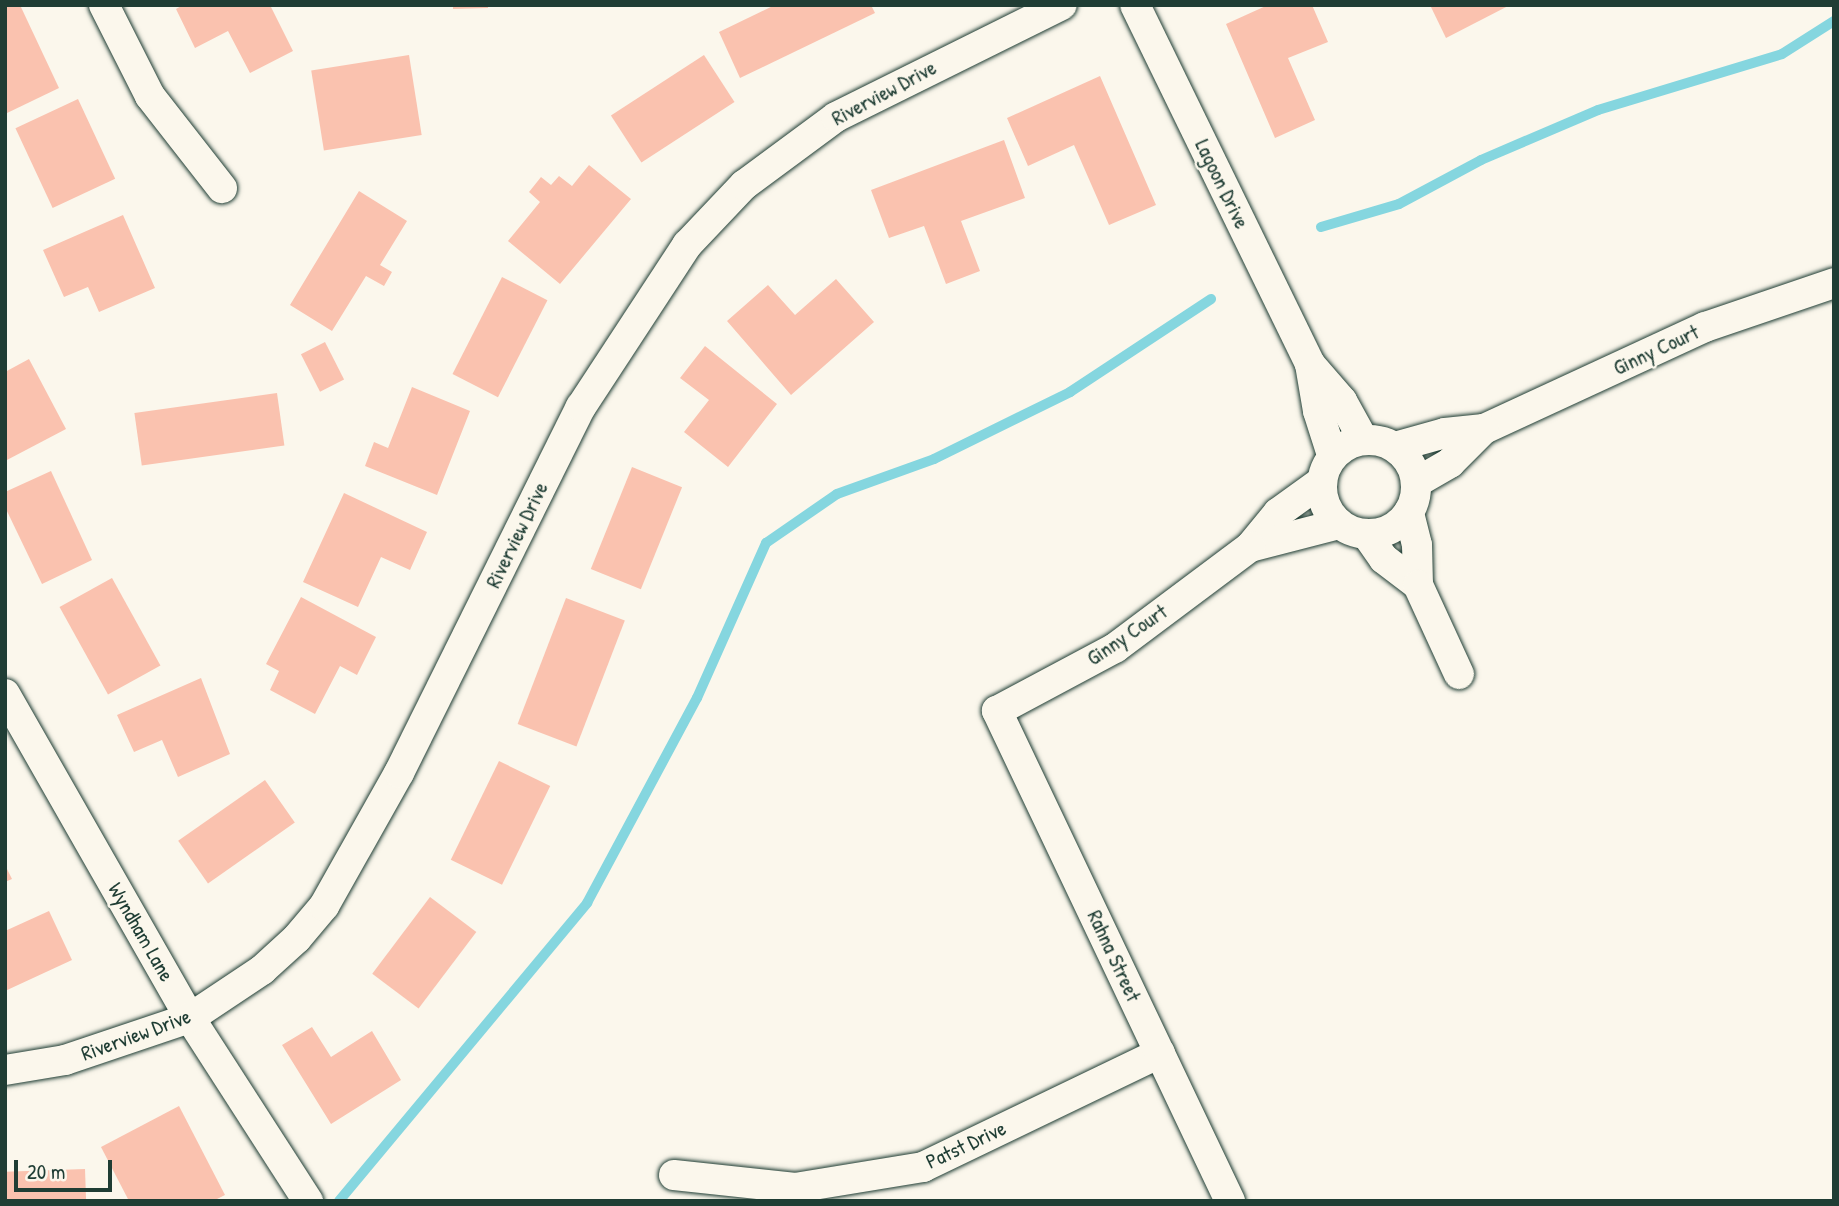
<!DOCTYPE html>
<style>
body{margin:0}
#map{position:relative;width:1839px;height:1206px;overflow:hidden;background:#fbf7ec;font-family:"Patrick Hand",sans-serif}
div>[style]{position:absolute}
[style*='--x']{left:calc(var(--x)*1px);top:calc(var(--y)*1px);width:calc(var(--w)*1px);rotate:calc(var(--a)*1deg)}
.stream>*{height:10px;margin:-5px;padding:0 5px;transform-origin:5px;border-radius:5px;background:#85d6df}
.building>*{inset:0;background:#fac2af;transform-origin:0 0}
.roads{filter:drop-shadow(0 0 2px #1f3d34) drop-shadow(0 0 2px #1f3d34)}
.minor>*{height:30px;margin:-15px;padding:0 15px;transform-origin:15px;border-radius:15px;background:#fbf7ec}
.minor>.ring{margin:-15px;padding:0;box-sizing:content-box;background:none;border:30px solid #fbf7ec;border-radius:50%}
span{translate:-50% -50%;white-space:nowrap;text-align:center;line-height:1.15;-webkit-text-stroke:5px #fbf7ec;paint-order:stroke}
.street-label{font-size:21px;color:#1f3d34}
.frame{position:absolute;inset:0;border:7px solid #1f3d34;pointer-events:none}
.scale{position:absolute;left:14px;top:1160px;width:98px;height:32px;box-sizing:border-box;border:4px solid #1f3d34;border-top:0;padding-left:9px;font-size:21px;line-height:24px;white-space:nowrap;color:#1f3d34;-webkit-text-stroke:5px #fbf7ec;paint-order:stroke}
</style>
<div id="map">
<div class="stream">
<div style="--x:1321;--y:227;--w:81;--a:-16.4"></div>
<div style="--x:1399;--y:204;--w:93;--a:-28.2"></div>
<div style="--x:1481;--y:160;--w:127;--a:-23.1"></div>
<div style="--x:1598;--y:110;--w:192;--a:-16.9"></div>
<div style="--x:1782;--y:54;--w:62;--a:-32.4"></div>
<div style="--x:339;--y:1201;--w:388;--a:-50.2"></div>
<div style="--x:587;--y:903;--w:233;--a:-61.8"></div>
<div style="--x:697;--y:698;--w:170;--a:-66"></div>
<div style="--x:766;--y:543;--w:86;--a:-34.6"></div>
<div style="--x:837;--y:494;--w:103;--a:-19.8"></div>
<div style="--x:934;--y:459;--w:152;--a:-26.2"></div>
<div style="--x:1070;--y:392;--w:169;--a:-33.4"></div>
</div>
<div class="building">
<div style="clip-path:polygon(5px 5px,20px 5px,59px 88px,5px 114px)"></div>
<div style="clip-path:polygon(183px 5px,270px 5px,293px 51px,250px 73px,228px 31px,195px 48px,176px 9px)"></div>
<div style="clip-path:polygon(453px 5px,488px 5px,488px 8px,453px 9px)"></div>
<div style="clip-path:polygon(775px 5px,871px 5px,875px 13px,740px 78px,719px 32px)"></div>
<div style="clip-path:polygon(1268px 5px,1312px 5px,1328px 42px,1288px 58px,1315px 120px,1275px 138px,1226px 24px)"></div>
<div style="clip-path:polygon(1430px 5px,1510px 5px,1446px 38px)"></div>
<div style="left:409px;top:55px;width:81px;height:99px;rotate:81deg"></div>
<div style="left:704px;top:55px;width:56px;height:111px;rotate:57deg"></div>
<div style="clip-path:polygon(1100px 76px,1156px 205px,1109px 225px,1074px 145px,1028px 166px,1007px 118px)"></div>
<div style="left:78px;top:99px;width:88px;height:69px;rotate:65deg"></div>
<div style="clip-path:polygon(1004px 140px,1025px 198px,961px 221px,980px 271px,946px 284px,924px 226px,889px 238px,871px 190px)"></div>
<div style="clip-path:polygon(589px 165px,631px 199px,560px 284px,508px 241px,540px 202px,529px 192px,541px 177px,551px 185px,559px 176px,572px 186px)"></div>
<div style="clip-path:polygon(359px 191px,407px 221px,380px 265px,392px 272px,384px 286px,366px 276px,332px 331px,290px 305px)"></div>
<div style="clip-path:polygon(123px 215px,155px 288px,99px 312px,88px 287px,64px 297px,43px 250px)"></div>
<div style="left:502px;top:277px;width:51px;height:109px;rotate:27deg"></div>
<div style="clip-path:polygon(836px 279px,874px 322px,791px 395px,727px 321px,768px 285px,795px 315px)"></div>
<div style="left:325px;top:342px;width:42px;height:27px;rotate:63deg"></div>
<div style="clip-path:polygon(705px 346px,777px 404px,728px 467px,684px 432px,709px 400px,680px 378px)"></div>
<div style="clip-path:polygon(29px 359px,66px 429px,5px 461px,5px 372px)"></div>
<div style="clip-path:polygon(412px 387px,470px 411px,437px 495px,365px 466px,374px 442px,388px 448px)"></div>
<div style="left:277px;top:393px;width:53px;height:144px;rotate:82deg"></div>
<div style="left:632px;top:467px;width:54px;height:110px;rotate:22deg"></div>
<div style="clip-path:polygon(51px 471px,92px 560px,42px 584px,5px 507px,5px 492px)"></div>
<div style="clip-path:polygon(344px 493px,427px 532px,410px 570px,381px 557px,358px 607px,303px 582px)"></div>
<div style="left:112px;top:578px;width:100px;height:60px;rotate:61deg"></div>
<div style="clip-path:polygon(301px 597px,376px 637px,357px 675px,340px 666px,315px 714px,270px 690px,279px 671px,266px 664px)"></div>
<div style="left:566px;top:598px;width:63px;height:135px;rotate:21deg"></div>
<div style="clip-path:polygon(201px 678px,230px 754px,178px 777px,162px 740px,134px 752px,117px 715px)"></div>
<div style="left:499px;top:761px;width:57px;height:110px;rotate:26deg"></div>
<div style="left:265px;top:780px;width:52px;height:106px;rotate:55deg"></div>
<div style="clip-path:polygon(5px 865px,12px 879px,5px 882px)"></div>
<div style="left:430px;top:897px;width:58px;height:96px;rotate:37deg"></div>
<div style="clip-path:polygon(49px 911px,72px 960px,5px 991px,5px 931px)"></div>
<div style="clip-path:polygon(312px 1027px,331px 1057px,372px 1031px,401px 1080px,331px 1124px,282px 1045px)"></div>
<div style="clip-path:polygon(179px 1106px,225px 1195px,213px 1201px,129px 1201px,101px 1147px)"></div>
<div style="left:85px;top:1169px;width:32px;height:80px;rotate:88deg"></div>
</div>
<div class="roads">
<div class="minor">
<div style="--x:104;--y:5;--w:102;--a:63.2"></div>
<div style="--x:150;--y:96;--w:117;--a:52"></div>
<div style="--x:1135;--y:5;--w:399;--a:64"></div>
<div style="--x:1484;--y:429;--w:243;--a:-24.8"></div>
<div style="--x:1705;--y:327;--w:136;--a:-18.8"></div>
<div class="ring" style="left:1322px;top:440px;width:64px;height:64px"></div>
<div style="--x:1395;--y:447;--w:52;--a:-15.6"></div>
<div style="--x:1445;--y:433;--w:39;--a:-6"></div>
<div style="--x:1484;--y:429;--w:48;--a:135"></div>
<div style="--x:1450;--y:463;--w:39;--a:150"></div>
<div style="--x:1332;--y:455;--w:46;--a:-107.7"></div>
<div style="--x:1318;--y:411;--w:48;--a:-99.7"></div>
<div style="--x:1310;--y:364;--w:49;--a:49.1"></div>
<div style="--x:1342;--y:401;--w:43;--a:61.1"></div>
<div style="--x:1321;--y:482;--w:53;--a:144.2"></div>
<div style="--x:1278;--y:513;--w:44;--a:129.5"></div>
<div style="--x:1250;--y:547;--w:92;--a:-14.5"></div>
<div style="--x:1367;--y:535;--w:29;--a:55"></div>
<div style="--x:1384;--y:559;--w:43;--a:37.4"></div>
<div style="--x:1418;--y:585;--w:40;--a:-91.4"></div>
<div style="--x:1417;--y:545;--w:34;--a:-104"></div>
<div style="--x:1418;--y:585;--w:98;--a:65.3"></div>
<div style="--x:5;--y:694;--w:373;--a:60.3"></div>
<div style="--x:190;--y:1018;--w:218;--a:57.2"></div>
<div style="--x:5;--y:1070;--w:61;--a:-9.5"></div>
<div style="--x:65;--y:1060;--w:132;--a:-18.6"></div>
<div style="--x:190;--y:1018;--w:87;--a:-33.7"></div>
<div style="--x:262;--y:970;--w:47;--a:-42.4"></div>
<div style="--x:297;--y:938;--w:42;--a:-49.8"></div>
<div style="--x:324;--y:906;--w:153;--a:-60.6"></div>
<div style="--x:399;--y:773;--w:409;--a:-63.6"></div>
<div style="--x:581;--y:407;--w:194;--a:-56.8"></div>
<div style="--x:687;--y:245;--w:83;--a:-46.5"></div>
<div style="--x:744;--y:185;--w:114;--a:-36.5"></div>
<div style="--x:836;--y:117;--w:252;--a:-26.4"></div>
<div style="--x:674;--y:1175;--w:122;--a:6.1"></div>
<div style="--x:795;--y:1188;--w:130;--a:-9.3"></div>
<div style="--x:923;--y:1167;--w:263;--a:-25.7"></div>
<div style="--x:1230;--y:1201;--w:543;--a:-115.43"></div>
<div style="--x:997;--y:711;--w:134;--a:-28.1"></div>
<div style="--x:1115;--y:648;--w:169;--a:-36.8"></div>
</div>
</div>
<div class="street-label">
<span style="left:884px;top:93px;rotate:-28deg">Riverview Drive</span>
<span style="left:1222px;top:184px;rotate:64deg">Lagoon Drive</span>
<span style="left:1656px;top:350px;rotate:-25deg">Ginny Court</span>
<span style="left:517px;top:535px;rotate:-64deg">Riverview Drive</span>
<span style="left:1127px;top:635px;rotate:-34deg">Ginny Court</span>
<span style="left:141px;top:932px;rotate:60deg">Wyndham Lane</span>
<span style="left:1114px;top:956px;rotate:65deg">Rahna Street</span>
<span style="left:136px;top:1035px;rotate:-20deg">Riverview Drive</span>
<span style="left:966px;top:1145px;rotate:-25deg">Patst Drive</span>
</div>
<div class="frame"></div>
<div class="scale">20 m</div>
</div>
